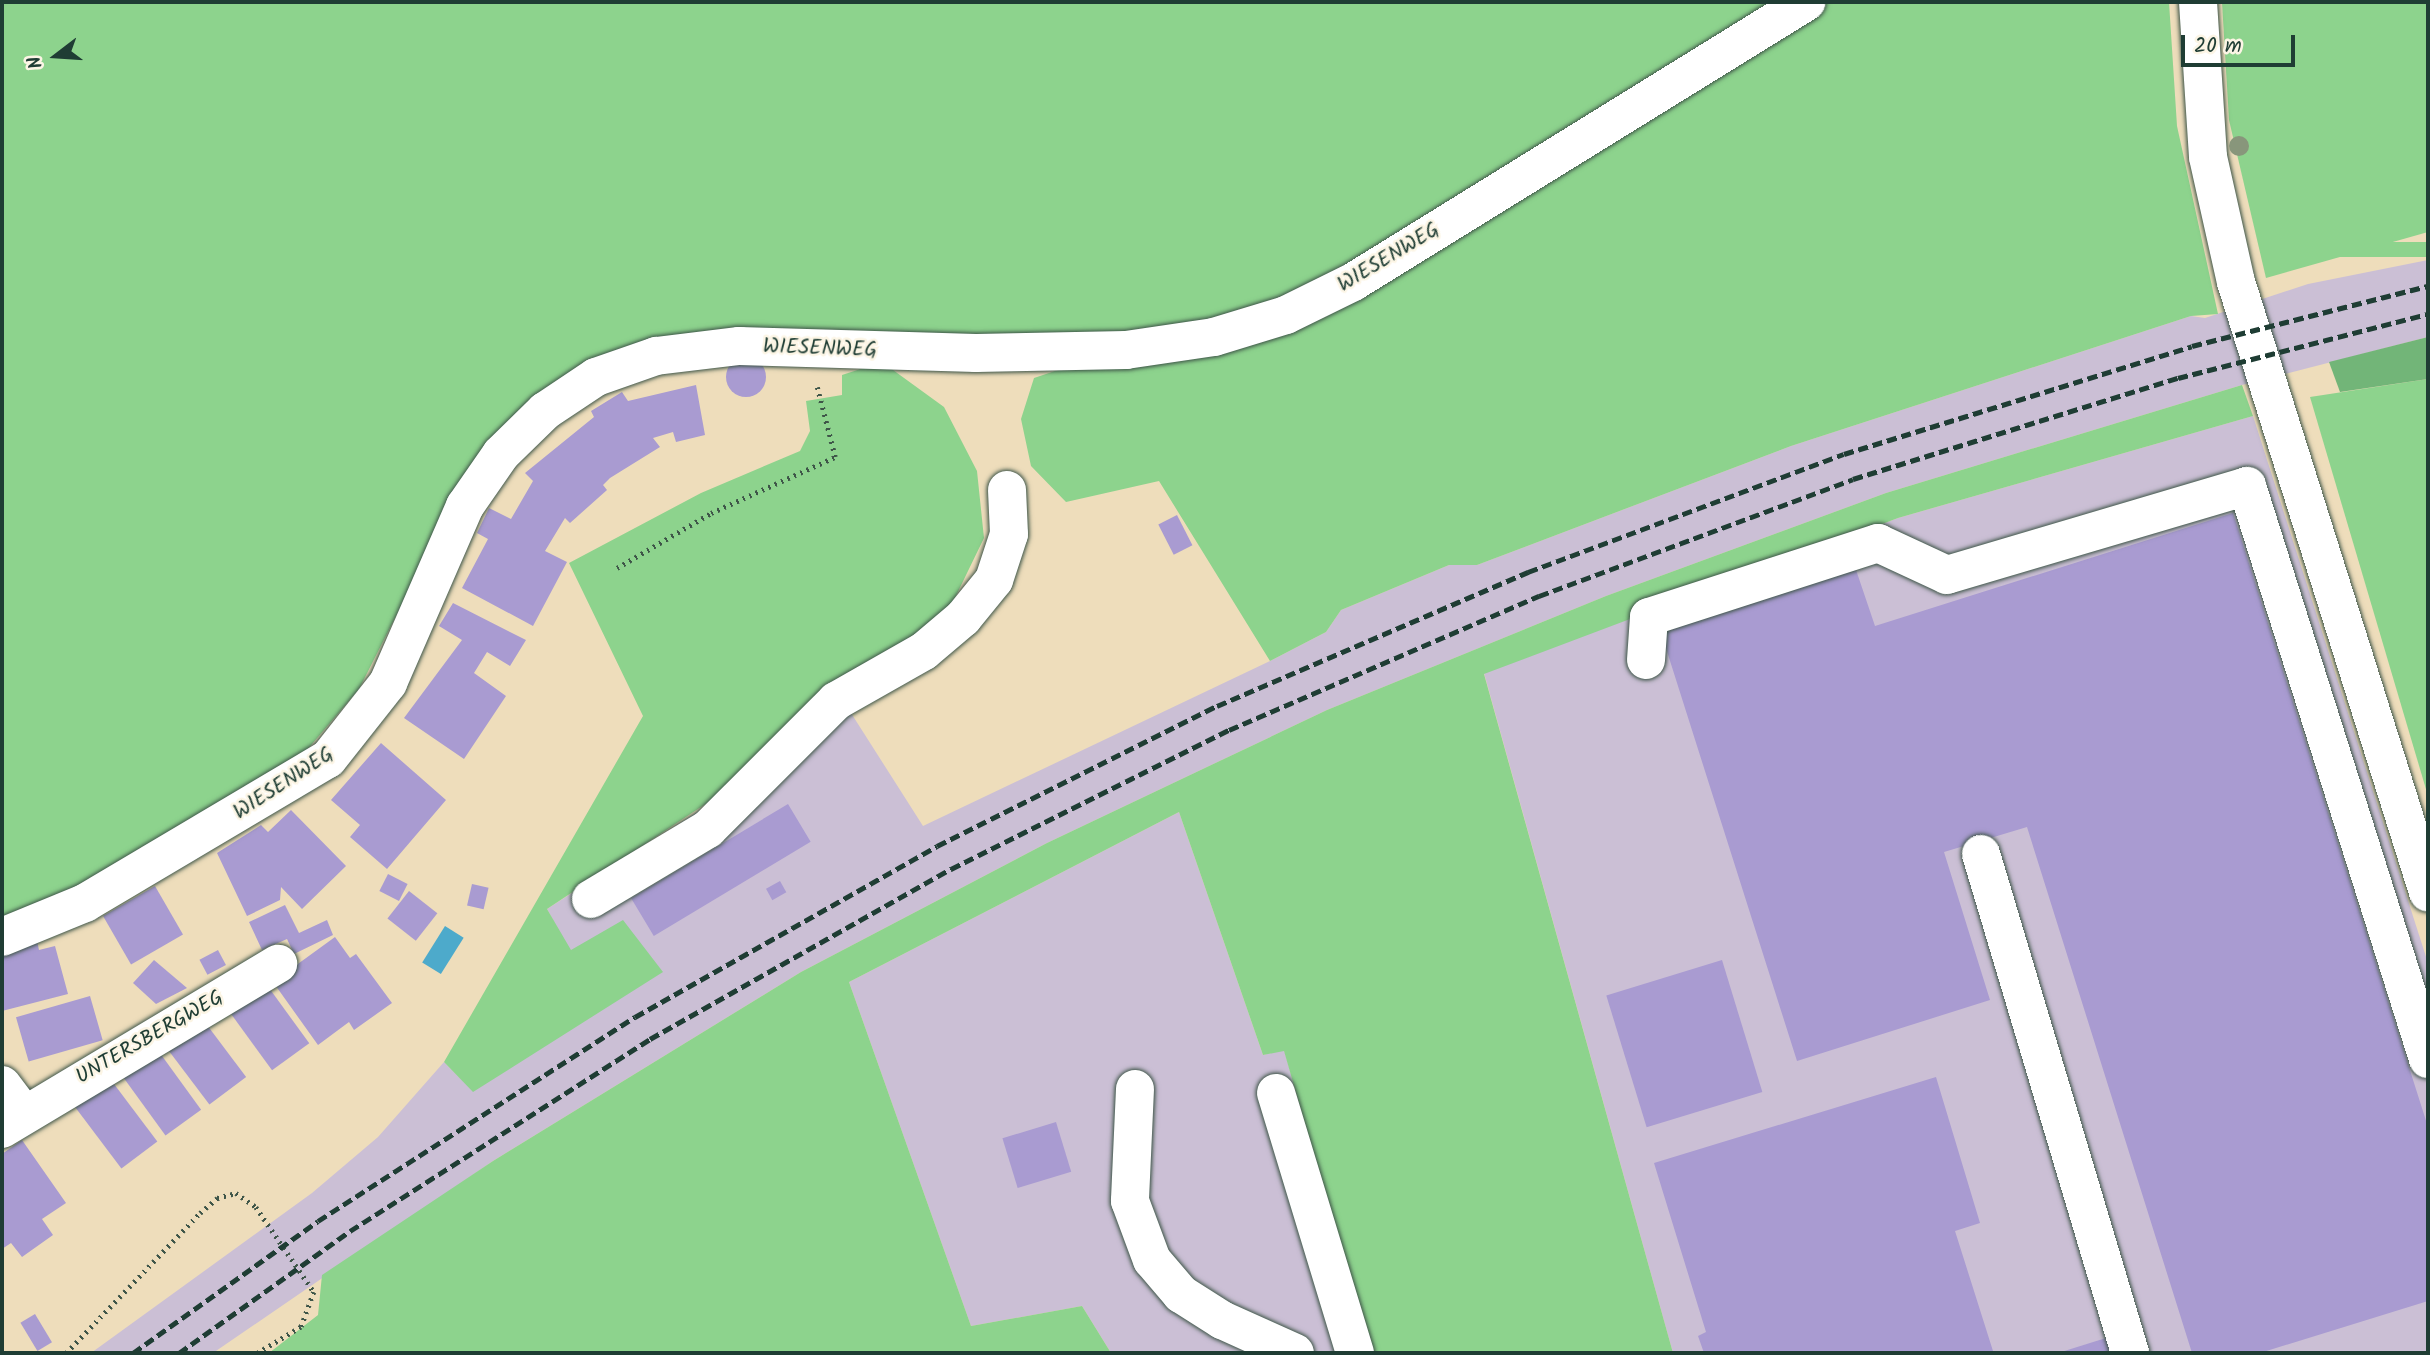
<!DOCTYPE html>
<style>
body{margin:0}
#map{position:relative;width:2430px;height:1355px;overflow:hidden;background:#edb;font-family:Kalam,sans-serif}
div>[style]{position:absolute}
[style*='--x']{left:calc(var(--x)*1px);top:calc(var(--y)*1px);width:calc(var(--w)*1px);rotate:calc(var(--a)*1deg)}
.industrial>*{inset:0;background:#cbbfd5}
.green>*{inset:0;background:#8dd38d;transform-origin:0 0}
.forest>*{inset:0;background:#72b578}
.water>*{inset:0;background:#4daacb;transform-origin:0 0}
.building>*{inset:0;background:#a99bd1;transform-origin:0 0}
.round{border-radius:50%}
.path>*{height:4.5px;margin-top:-2.25px;transform-origin:0;background:repeating-linear-gradient(90deg,#3e5548 0 2px,transparent 0 7px)}
.roads{filter:drop-shadow(0 0 2px #3e5548) drop-shadow(0 0 2px #3e5548)}
.minor>*{height:38px;margin:-19px;padding:0 19px;transform-origin:19px;border-radius:19px;background:#fff}
.rail>*{height:5px;margin-top:-2.5px;transform-origin:0;background:repeating-linear-gradient(90deg,#1f3d34 0 10px,transparent 0 15px)}
.trees>*{width:20px;height:20px;margin:-10px;border-radius:50%;background:#88967b}
span{translate:-50% -50%;white-space:nowrap;text-align:center;line-height:1.15;-webkit-text-stroke:5px #fcf5e5;paint-order:stroke}
.street-label{font-size:21px;color:#1f3d34}
.frame{position:absolute;inset:0;border:4px solid #1f3d34;pointer-events:none}
.north{position:absolute;left:21px;top:21px;width:70px;height:70px;-webkit-text-stroke:5px #fcf5e5;paint-order:stroke;rotate:253deg;font-size:19px;font-weight:700;line-height:28px;text-align:center;color:#1f3d34}
.north::after{content:'';display:block;margin:auto;width:24px;height:32px;background:#1f3d34;clip-path:polygon(50% 0,100% 100%,50% 72%,0 100%)}
.scale{position:absolute;left:2181px;top:35px;width:114px;height:32px;box-sizing:border-box;border:4px solid #1f3d34;border-top:0;padding-left:9px;font-size:21px;line-height:24px;white-space:nowrap;color:#1f3d34;-webkit-text-stroke:5px #fcf5e5;paint-order:stroke}
</style>
<div id="map">
<div class="industrial">
<div style="clip-path:polygon(2428px 260px,2428px 337px,2242px 385px,1886px 493px,1606px 596px,1327px 710px,1047px 843px,801px 972px,493px 1161px,213px 1353px,91px 1353px,312px 1193px,378px 1137px,444px 1062px,473px 1091px,570px 951px,547px 909px,851px 713px,923px 826px,1270px 661px,1326px 632px,1341px 610px,1449px 565px,1477px 565px,1791px 446px,2191px 316px,2205px 318px,2308px 284px)"></div>
<div style="clip-path:polygon(2253px 416px,2428px 963px,2428px 1353px,1673px 1353px,1484px 673px,1898px 518px)"></div>
<div style="clip-path:polygon(1179px 812px,1263px 1055px,1284px 1050px,1371px 1353px,1111px 1353px,1082px 1306px,971px 1326px,849px 982px)"></div>
</div>
<div class="green">
<div style="clip-path:polygon(2px 2px,1778px 2px,1314px 287px,1198px 329px,1103px 337px,704px 332px,468px 474px,359px 689px,301px 757px,42px 907px,2px 920px)"></div>
<div style="clip-path:polygon(1824px 2px,2169px 2px,2177px 126px,2218px 314px,2191px 316px,1791px 446px,1477px 565px,1449px 565px,1341px 610px,1326px 632px,1270px 661px,1159px 481px,1066px 502px,1031px 466px,1021px 419px,1034px 378px,1076px 364px,1230px 346px)"></div>
<div style="clip-path:polygon(2222px 2px,2428px 2px,2428px 232px,2266px 278px,2229px 120px)"></div>
<div style="left:2428px;top:242px;width:15px;height:116px;rotate:90deg"></div>
<div style="clip-path:polygon(882px 362px,944px 407px,977px 471px,984px 538px,952px 604px,707px 803px,547px 909px,571px 950px,623px 920px,663px 972px,473px 1092px,444px 1062px,643px 716px,569px 563px,701px 493px,800px 451px,810px 431px,806px 401px,842px 395px,842px 375px)"></div>
<div style="clip-path:polygon(2428px 379px,2428px 796px,2310px 397px)"></div>
<div style="clip-path:polygon(2242px 385px,2253px 416px,1898px 518px,1484px 674px,1673px 1353px,1371px 1353px,1284px 1051px,1263px 1055px,1179px 812px,849px 982px,971px 1326px,1082px 1306px,1111px 1353px,269px 1353px,318px 1315px,322px 1275px,493px 1161px,801px 972px,1047px 843px,1327px 710px,1606px 596px,1886px 493px)"></div>
</div>
<div class="forest">
<div style="clip-path:polygon(2428px 337px,2428px 379px,2340px 392px,2329px 362px)"></div>
</div>
<div class="water">
<div style="left:445px;top:926px;width:22px;height:43px;rotate:32deg"></div>
</div>
<div class="building">
<div class="round" style="left:726px;top:357px;width:40px;height:40px"></div>
<div style="clip-path:polygon(696px 385px,705px 435px,676px 442px,673px 432px,653px 438px,660px 447px,610px 478px,603px 485px,607px 490px,570px 523px,565px 518px,545px 551px,567px 562px,533px 626px,462px 588px,488px 539px,477px 533px,489px 508px,511px 519px,533px 481px,525px 473px,594px 417px,591px 411px,622px 392px,628px 401px)"></div>
<div style="clip-path:polygon(2233px 513px,2428px 1127px,2428px 1301px,2260px 1353px,2192px 1353px,2027px 827px,1944px 852px,1990px 1000px,1797px 1061px,1658px 623px,1853px 561px,1875px 626px)"></div>
<div style="left:1177px;top:515px;width:34px;height:21px;rotate:63deg"></div>
<div style="clip-path:polygon(453px 603px,526px 640px,510px 666px,487px 652px,474px 673px,506px 696px,464px 759px,404px 718px,462px 640px,439px 626px)"></div>
<div style="clip-path:polygon(381px 743px,446px 800px,387px 869px,350px 837px,360px 825px,331px 800px)"></div>
<div style="left:788px;top:804px;width:44px;height:183px;rotate:59deg"></div>
<div style="clip-path:polygon(291px 810px,346px 866px,302px 909px,281px 887px,280px 900px,247px 916px,217px 853px,261px 825px,268px 832px)"></div>
<div style="left:388px;top:874px;width:22px;height:19px;rotate:27deg"></div>
<div style="left:780px;top:881px;width:13px;height:16px;rotate:61deg"></div>
<div style="left:472px;top:884px;width:17px;height:22px;rotate:13deg"></div>
<div style="left:155px;top:886px;width:56px;height:60px;rotate:60deg"></div>
<div style="left:409px;top:891px;width:36px;height:35px;rotate:38deg"></div>
<div style="clip-path:polygon(285px 905px,299px 933px,327px 920px,333px 935px,294px 954px,287px 939px,262px 950px,249px 922px)"></div>
<div style="clip-path:polygon(335px 937px,350px 958px,356px 954px,392px 1003px,354px 1030px,349px 1022px,318px 1045px,273px 982px)"></div>
<div style="clip-path:polygon(37px 941px,39px 950px,55px 946px,68px 994px,2px 1011px,2px 951px)"></div>
<div style="left:218px;top:950px;width:17px;height:21px;rotate:62deg"></div>
<div style="clip-path:polygon(154px 960px,187px 988px,156px 1004px,133px 983px)"></div>
<div style="left:1722px;top:960px;width:138px;height:121px;rotate:73deg"></div>
<div style="left:264px;top:981px;width:77px;height:46px;rotate:54deg"></div>
<div style="left:90px;top:996px;width:46px;height:77px;rotate:74deg"></div>
<div style="left:201px;top:1017px;width:75px;height:46px;rotate:53deg"></div>
<div style="left:157px;top:1049px;width:75px;height:44px;rotate:54deg"></div>
<div style="clip-path:polygon(1936px 1077px,1980px 1223px,1955px 1231px,1993px 1351px,1704px 1353px,1698px 1336px,1706px 1332px,1654px 1163px)"></div>
<div style="left:111px;top:1080px;width:77px;height:45px;rotate:53deg"></div>
<div style="left:1056px;top:1122px;width:52px;height:56px;rotate:73deg"></div>
<div style="clip-path:polygon(22px 1140px,66px 1203px,42px 1219px,53px 1235px,22px 1257px,11px 1243px,2px 1249px,2px 1154px)"></div>
<div style="left:35px;top:1314px;width:33px;height:17px;rotate:59deg"></div>
<div style="clip-path:polygon(2106px 1338px,2111px 1353px,2058px 1353px)"></div>
</div>
<div class="path">
<div style="--x:617;--y:568;--w:109;--a:-30.3"></div>
<div style="--x:711;--y:513;--w:136;--a:-24.3"></div>
<div style="--x:835;--y:457;--w:72;--a:-104.4"></div>
<div style="--x:66;--y:1353;--w:194;--a:-46.3"></div>
<div style="--x:200;--y:1213;--w:23;--a:-41"></div>
<div style="--x:217;--y:1198;--w:20;--a:-15"></div>
<div style="--x:236;--y:1193;--w:24;--a:35"></div>
<div style="--x:256;--y:1207;--w:103;--a:55.7"></div>
<div style="--x:314;--y:1292;--w:37;--a:110"></div>
<div style="--x:301;--y:1327;--w:50;--a:148.8"></div>
</div>
<div class="roads">
<div class="minor">
<div style="--x:2198;--y:2;--w:155;--a:86.3"></div>
<div style="--x:2208;--y:157;--w:128;--a:77.4"></div>
<div style="--x:2236;--y:282;--w:640;--a:72.53"></div>
<div style="--x:1646;--y:660;--w:43;--a:-86"></div>
<div style="--x:1649;--y:617;--w:241;--a:-17.9"></div>
<div style="--x:1878;--y:543;--w:76;--a:24.9"></div>
<div style="--x:1947;--y:575;--w:313;--a:-16.5"></div>
<div style="--x:2247;--y:486;--w:601;--a:72.47"></div>
<div style="--x:1981;--y:854;--w:521;--a:73.37"></div>
<div style="--x:591;--y:899;--w:136;--a:-30.9"></div>
<div style="--x:708;--y:829;--w:181;--a:-45"></div>
<div style="--x:836;--y:701;--w:101;--a:-29.6"></div>
<div style="--x:924;--y:651;--w:51;--a:-40.2"></div>
<div style="--x:963;--y:618;--w:49;--a:-50.8"></div>
<div style="--x:994;--y:580;--w:48;--a:-71.9"></div>
<div style="--x:1009;--y:534;--w:44;--a:-92.6"></div>
<div style="--x:2;--y:937;--w:90;--a:-22.3"></div>
<div style="--x:85;--y:903;--w:282;--a:-30.7"></div>
<div style="--x:328;--y:759;--w:97;--a:-51.7"></div>
<div style="--x:388;--y:683;--w:193;--a:-66.5"></div>
<div style="--x:465;--y:506;--w:63;--a:-55.3"></div>
<div style="--x:501;--y:454;--w:62;--a:-44.3"></div>
<div style="--x:545;--y:411;--w:61;--a:-33.7"></div>
<div style="--x:596;--y:377;--w:64;--a:-19.3"></div>
<div style="--x:656;--y:356;--w:84;--a:-6.9"></div>
<div style="--x:739;--y:346;--w:237;--a:1.7"></div>
<div style="--x:976;--y:353;--w:150;--a:-1.1"></div>
<div style="--x:1126;--y:350;--w:89;--a:-8.4"></div>
<div style="--x:1214;--y:337;--w:75;--a:-17"></div>
<div style="--x:1286;--y:315;--w:75;--a:-26.2"></div>
<div style="--x:1353;--y:282;--w:533;--a:-31.72"></div>
<div style="--x:2;--y:1085;--w:35;--a:53"></div>
<div style="--x:1135;--y:1089;--w:112;--a:92.6"></div>
<div style="--x:1130;--y:1201;--w:63;--a:69.6"></div>
<div style="--x:1152;--y:1260;--w:45;--a:49.5"></div>
<div style="--x:1181;--y:1294;--w:49;--a:32.4"></div>
<div style="--x:1222;--y:1320;--w:80;--a:24.3"></div>
<div style="--x:1276;--y:1093;--w:272;--a:73.1"></div>
<div style="--x:2;--y:1129;--w:322;--a:-30.9"></div>
</div>
</div>
<div class="rail">
<div style="--x:133;--y:1353;--w:227;--a:-35.5"></div>
<div style="--x:318;--y:1221;--w:377;--a:-32.8"></div>
<div style="--x:635;--y:1017;--w:347;--a:-29.5"></div>
<div style="--x:937;--y:846;--w:313;--a:-26.6"></div>
<div style="--x:1217;--y:706;--w:339;--a:-23.3"></div>
<div style="--x:1528;--y:572;--w:337;--a:-20.5"></div>
<div style="--x:1844;--y:454;--w:364;--a:-17.2"></div>
<div style="--x:2192;--y:346;--w:244;--a:-14.3"></div>
<div style="--x:179;--y:1353;--w:210;--a:-35.5"></div>
<div style="--x:350;--y:1231;--w:356;--a:-32.6"></div>
<div style="--x:650;--y:1039;--w:346;--a:-29.5"></div>
<div style="--x:951;--y:869;--w:311;--a:-26.6"></div>
<div style="--x:1229;--y:730;--w:338;--a:-23.4"></div>
<div style="--x:1539;--y:596;--w:335;--a:-20.4"></div>
<div style="--x:1853;--y:479;--w:340;--a:-17.3"></div>
<div style="--x:2178;--y:378;--w:258;--a:-14.4"></div>
</div>
<div class="trees">
<div style="left:2239px;top:146px"></div>
</div>
<div class="street-label">
<span style="left:1389px;top:258px;rotate:-31deg">WIESENWEG</span>
<span style="left:820px;top:349px;rotate:2deg">WIESENWEG</span>
<span style="left:284px;top:784px;rotate:-33deg">WIESENWEG</span>
<span style="left:150px;top:1038px;rotate:-30deg">UNTERSBERGWEG</span>
</div>
<div class="frame"></div>
<div class="north">N</div>
<div class="scale">20 m</div>
</div>
